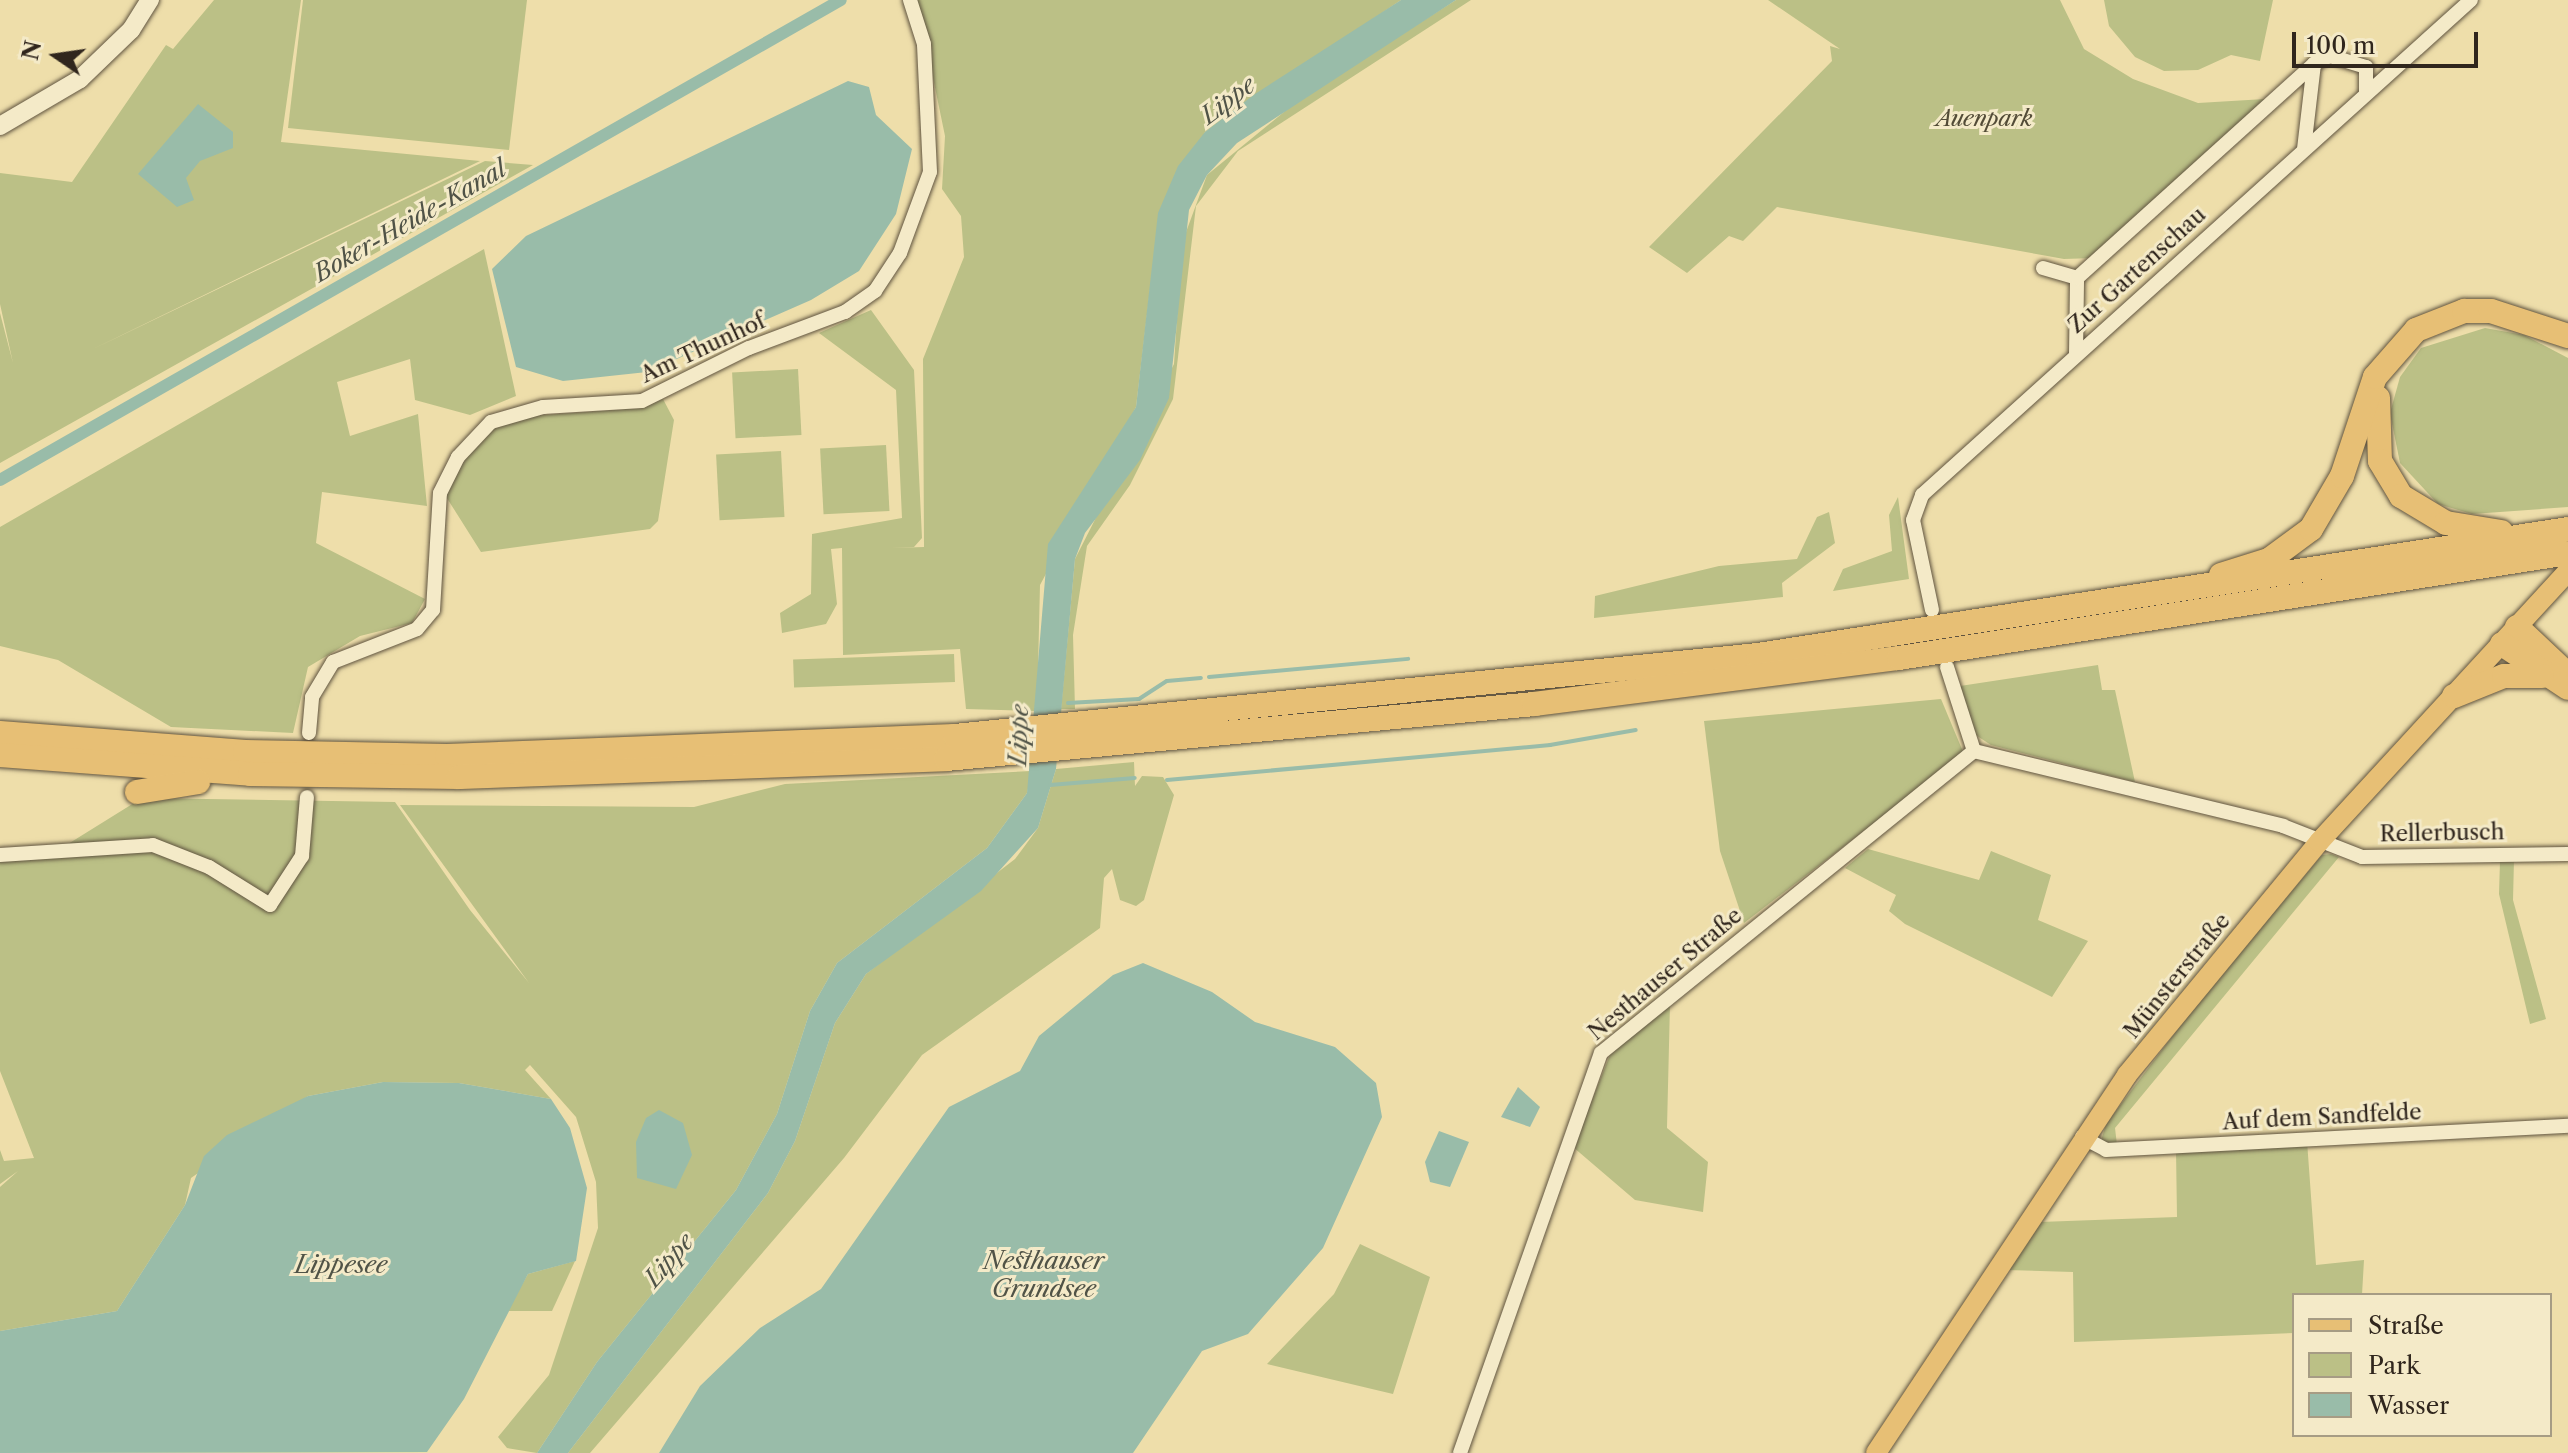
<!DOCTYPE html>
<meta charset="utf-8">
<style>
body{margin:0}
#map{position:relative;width:2568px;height:1453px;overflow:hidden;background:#eedeaa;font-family:"Libre Caslon Text",serif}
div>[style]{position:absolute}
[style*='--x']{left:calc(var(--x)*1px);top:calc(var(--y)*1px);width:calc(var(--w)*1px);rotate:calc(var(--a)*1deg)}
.green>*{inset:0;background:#bbc086;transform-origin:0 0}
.water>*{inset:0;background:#99bca9}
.stream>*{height:4px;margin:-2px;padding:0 2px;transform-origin:2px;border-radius:2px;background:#99bca9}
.canal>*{height:12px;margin:-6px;padding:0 6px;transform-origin:6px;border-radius:6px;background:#99bca9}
.roads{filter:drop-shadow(0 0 2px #605440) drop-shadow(0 0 2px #605440)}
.street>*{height:14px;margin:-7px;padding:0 7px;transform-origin:7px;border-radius:7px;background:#f4eac8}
.secondary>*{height:18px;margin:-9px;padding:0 9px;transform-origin:9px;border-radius:9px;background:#f4eac8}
.primary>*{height:20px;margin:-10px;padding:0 10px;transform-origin:10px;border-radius:10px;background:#e7bf75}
.highway>*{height:24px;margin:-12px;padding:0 12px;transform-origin:12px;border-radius:12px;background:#e7bf75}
span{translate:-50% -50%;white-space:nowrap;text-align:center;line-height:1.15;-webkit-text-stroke:6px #f4eac8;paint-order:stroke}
.park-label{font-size:22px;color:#534c37;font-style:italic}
.street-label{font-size:22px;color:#30261d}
.water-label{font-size:24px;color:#505347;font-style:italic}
.legend{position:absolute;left:2292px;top:1293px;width:260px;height:144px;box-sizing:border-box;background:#f4eac8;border:2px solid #a69c84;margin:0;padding:10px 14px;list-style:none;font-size:24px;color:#30261d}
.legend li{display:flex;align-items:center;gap:16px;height:40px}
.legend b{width:40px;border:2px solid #a69c84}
.north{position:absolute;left:16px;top:16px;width:80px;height:80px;-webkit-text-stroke:6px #f4eac8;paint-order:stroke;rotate:283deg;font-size:22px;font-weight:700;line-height:32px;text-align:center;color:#30261d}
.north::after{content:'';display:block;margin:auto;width:28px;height:36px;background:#30261d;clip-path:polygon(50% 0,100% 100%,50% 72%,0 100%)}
.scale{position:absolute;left:2292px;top:32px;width:186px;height:36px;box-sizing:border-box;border:4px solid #30261d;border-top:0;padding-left:10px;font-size:24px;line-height:28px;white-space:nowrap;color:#30261d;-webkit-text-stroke:6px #f4eac8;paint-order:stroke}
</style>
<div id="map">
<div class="green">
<div style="clip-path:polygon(214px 0,301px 0,281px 142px,480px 161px,91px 350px,485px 161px,533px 165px,0 463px,0 313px,13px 363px,0 304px,0 173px,72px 182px,166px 45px,173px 49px)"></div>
<div style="clip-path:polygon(303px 0,527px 0,509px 150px,288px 128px)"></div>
<div style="clip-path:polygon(917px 0,1401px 0,1205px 132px,1150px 289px,1136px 407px,1040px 585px,1037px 711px,966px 709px,960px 649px,843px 655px,842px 548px,831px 549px,837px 604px,826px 624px,782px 633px,780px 613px,811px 594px,812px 534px,902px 518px,896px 390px,819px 333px,871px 310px,914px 370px,922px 538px,914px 547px,891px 548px,924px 547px,923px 359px,964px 257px,961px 216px,942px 189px,945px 136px)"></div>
<div style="clip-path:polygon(1456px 0,1471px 0,1238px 151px,1196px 206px,1173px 399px,1130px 485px,1087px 546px,1073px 635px,1075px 709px,1061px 709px,1075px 559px,1174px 364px,1182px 243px,1207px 175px,1301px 98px)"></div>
<div style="clip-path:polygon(1768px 0,2060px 0,2084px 49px,2133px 79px,2198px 103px,2265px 99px,2094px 258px,2064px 259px,1777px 207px,1743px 241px,1729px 236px,1687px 273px,1649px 247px,1832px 61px,1830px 46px,1840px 49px)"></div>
<div style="clip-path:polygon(2104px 0,2273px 0,2260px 61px,2231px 55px,2198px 70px,2164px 71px,2135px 57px,2109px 26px)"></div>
<div style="clip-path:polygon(484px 249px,516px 396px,470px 415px,415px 400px,410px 359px,337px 382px,350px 436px,418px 414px,427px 506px,322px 492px,316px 543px,425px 599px,412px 623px,360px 636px,308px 667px,293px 733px,171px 727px,58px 660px,0 646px,0 527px)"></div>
<div style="clip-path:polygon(2485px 328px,2524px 335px,2568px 358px,2568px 507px,2472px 514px,2438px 504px,2400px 463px,2390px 413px,2400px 377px,2421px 348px)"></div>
<div style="left:798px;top:369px;width:66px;height:66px;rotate:87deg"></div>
<div style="clip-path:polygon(663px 399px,674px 420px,658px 521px,650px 529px,481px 552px,445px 495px,472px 447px,495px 427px,516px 417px,641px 408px)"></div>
<div style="left:886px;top:445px;width:66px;height:66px;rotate:87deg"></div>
<div style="left:781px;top:451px;width:66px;height:65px;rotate:87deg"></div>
<div style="clip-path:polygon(1898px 497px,1909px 579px,1833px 591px,1843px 569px,1892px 551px,1889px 515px)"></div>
<div style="clip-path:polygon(1829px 512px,1835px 543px,1782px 583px,1783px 597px,1594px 618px,1595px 596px,1719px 566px,1797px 559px,1817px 517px)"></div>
<div style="left:954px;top:654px;width:28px;height:161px;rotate:88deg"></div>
<div style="clip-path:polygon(2098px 665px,2102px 690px,2115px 690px,2135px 782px,1991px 745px,1968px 730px,1960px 686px)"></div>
<div style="clip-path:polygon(1941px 699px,1964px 754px,1744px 923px,1720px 851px,1704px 721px)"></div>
<div style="clip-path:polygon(1134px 762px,1135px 786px,1142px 776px,1163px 777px,1174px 795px,1144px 900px,1136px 906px,1120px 900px,1112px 869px,1104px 878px,1100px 928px,922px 1055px,844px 1158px,590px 1453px,568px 1453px,768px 1193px,795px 1141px,835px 1023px,866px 974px,1015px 859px,1038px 828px,1056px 769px)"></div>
<div style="clip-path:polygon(1032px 771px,1027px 793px,987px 848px,837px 963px,810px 1011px,777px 1114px,736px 1190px,597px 1362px,537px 1453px,507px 1448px,498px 1437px,549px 1375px,598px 1228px,596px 1182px,576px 1117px,530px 1065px,525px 1070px,551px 1099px,459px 1083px,383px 1082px,308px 1096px,191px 1178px,185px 1205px,117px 1311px,0 1331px,0 1187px,18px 1171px,0 1184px,0 1150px,4px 1161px,34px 1158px,0 1071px,0 862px,68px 844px,142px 798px,395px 802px,470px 910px,529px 983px,400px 805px,694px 807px,785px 784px)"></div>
<div style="clip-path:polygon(1868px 849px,1979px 880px,1991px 851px,2051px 875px,2038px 920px,2088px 941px,2052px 997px,1905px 924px,1889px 911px,1896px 895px,1845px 868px)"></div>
<div style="clip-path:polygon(2331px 854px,2339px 857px,2115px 1128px,2117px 1145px,2101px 1141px,2106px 1124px,2193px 1009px,2322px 855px)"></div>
<div style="clip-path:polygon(2514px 860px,2513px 900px,2546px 1019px,2530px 1024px,2499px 894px,2500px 861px)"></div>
<div style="clip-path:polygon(1670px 1004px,1667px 1128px,1708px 1162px,1703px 1212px,1635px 1200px,1573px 1147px,1610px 1055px)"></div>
<div style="clip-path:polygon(2307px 1141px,2316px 1265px,2364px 1260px,2362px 1295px,2294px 1295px,2294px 1333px,2074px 1342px,2073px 1272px,2006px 1270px,2040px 1222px,2177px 1217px,2176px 1151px)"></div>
<div style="clip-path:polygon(1360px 1244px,1430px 1277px,1393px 1394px,1267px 1364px,1334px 1294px)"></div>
<div style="clip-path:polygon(575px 1261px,552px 1311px,507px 1311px,528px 1274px)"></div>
</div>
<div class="water">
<div style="clip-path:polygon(1401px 0,1456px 0,1237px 143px,1207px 175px,1189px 210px,1169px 398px,1140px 460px,1085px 533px,1075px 559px,1056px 769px,1038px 828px,981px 891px,866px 974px,835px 1023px,795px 1141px,768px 1193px,568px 1453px,537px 1453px,597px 1362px,736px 1190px,777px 1114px,810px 1011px,837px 963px,987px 848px,1027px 793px,1048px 544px,1136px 407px,1158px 213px,1178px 166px,1205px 132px,1255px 94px)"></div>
<div style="clip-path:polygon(848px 81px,869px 87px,876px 115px,912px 149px,896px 214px,859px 271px,811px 300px,647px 372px,563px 381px,516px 367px,492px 269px,526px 236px)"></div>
<div style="clip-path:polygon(198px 104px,233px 132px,233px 148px,200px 161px,186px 178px,194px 200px,177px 207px,138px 174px)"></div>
<div style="clip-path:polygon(1143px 963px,1212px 992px,1255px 1022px,1335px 1047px,1376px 1083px,1382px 1117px,1323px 1248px,1248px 1334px,1202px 1351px,1133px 1453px,659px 1453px,700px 1386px,760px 1328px,821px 1289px,949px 1107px,1020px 1071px,1039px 1036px,1113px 975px)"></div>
<div style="clip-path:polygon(383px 1082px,459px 1083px,551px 1099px,570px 1128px,587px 1188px,576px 1261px,528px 1274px,464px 1399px,427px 1452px,0 1453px,0 1331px,117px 1311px,185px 1205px,204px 1156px,227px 1135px,308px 1096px)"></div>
<div style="clip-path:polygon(1518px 1087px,1540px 1107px,1530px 1127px,1501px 1117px)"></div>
<div style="clip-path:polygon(659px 1110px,683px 1123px,692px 1155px,676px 1189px,637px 1178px,636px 1142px,646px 1118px)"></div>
<div style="clip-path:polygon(1439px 1131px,1469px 1142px,1450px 1187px,1430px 1182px,1425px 1162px)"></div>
</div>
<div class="stream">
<div style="--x:1209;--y:677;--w:200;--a:-5.2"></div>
<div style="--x:1068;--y:703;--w:71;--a:-3.2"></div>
<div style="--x:1139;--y:699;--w:33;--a:-33"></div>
<div style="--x:1167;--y:681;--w:34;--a:-5"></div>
<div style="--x:1167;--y:780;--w:385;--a:-5.2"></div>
<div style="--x:1550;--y:745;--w:87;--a:-9.9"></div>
<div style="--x:1050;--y:785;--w:85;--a:-4.7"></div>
</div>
<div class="canal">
<div style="--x:0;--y:480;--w:968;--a:-29.72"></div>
</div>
<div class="roads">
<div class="street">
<div style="--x:2304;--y:149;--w:86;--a:-83.3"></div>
<div style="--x:2314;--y:64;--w:18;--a:-27"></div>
<div style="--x:2330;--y:56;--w:38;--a:17"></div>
<div style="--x:2366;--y:67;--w:26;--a:90"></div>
<div style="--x:2043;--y:268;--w:35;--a:16"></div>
<div style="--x:2076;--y:354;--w:76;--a:-89.2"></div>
<div style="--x:2077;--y:278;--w:319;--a:-42.1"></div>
<div style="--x:1932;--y:610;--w:92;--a:-101.9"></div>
<div style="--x:1913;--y:520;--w:27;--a:-70"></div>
<div style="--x:1922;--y:495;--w:739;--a:-42.04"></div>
<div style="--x:1947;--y:667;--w:88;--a:72.2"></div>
<div style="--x:1974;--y:751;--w:318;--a:13.6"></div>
<div style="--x:2283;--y:826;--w:85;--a:21.4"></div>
<div style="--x:2362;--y:857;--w:206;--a:-0.8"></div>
<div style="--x:309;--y:733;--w:36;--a:-85"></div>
<div style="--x:312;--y:697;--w:41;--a:-59"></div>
<div style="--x:333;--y:662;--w:90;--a:-21.4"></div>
<div style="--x:417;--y:629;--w:25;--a:-50"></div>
<div style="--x:433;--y:610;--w:117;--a:-86.6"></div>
<div style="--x:440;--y:493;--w:40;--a:-63.4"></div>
<div style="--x:458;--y:457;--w:48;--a:-46.7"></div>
<div style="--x:491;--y:422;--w:54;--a:-16.1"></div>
<div style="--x:543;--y:407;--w:99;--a:-3.5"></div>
<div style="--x:642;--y:401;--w:119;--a:-26.4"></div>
<div style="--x:749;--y:348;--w:103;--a:-20.6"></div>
<div style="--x:845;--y:312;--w:37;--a:-35"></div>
<div style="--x:875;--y:291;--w:45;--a:-56.7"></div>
<div style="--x:900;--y:253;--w:86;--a:-69.7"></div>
<div style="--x:930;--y:172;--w:128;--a:-92.7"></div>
<div style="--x:924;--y:44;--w:46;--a:-107.7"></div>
<div style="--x:0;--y:855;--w:153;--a:-3.7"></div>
<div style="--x:153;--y:845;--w:60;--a:21.4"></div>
<div style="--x:209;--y:867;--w:72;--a:31.9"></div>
<div style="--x:270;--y:905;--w:59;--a:-56.9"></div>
<div style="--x:302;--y:856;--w:59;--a:-85.2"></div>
<div style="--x:2082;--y:1137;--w:27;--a:28"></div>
<div style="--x:2106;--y:1150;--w:463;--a:-3"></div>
<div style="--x:1460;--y:1453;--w:424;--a:-70.6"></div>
<div style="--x:1601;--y:1053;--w:480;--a:-39"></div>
</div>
<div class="secondary">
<div style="--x:0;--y:126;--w:93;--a:-30.4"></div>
<div style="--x:80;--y:79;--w:71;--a:-43.9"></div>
<div style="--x:131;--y:30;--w:36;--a:-58"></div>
</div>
<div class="primary">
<div style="--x:1876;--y:1453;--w:454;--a:-56.4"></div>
<div style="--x:2127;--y:1075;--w:302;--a:-50.5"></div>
<div style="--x:2319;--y:842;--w:368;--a:-47.4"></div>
</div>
<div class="highway">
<div style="--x:2378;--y:398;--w:63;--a:88.2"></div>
<div style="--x:2380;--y:461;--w:41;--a:59"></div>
<div style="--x:2401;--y:496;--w:52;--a:31"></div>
<div style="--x:2446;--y:523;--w:56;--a:9.3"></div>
<div style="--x:2221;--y:575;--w:50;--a:-17.4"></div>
<div style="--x:2269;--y:560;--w:52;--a:-36.4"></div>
<div style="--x:2311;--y:529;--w:61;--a:-59.7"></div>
<div style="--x:2342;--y:476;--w:104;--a:-71.6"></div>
<div style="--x:2375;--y:377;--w:62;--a:-48.9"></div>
<div style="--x:2416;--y:330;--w:52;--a:-21.6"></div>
<div style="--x:2464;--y:311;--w:27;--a:0"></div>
<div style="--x:2491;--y:311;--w:81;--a:18"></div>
<div style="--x:2517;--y:627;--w:70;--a:43.3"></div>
<div style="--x:2502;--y:644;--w:79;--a:33.7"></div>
<div style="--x:2454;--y:696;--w:54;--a:-21.8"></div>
<div style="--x:2504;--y:676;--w:38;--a:0"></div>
<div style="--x:0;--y:733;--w:246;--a:4.4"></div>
<div style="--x:245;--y:752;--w:202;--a:1.1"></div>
<div style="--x:447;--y:756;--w:508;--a:-2.25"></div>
<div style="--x:955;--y:736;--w:807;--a:-5.76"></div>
<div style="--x:1758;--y:655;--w:820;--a:-8.84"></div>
<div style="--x:0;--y:755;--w:251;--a:4.3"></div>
<div style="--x:250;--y:774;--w:209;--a:0.8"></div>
<div style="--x:459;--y:777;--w:487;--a:-2.1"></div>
<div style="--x:946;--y:759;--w:591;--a:-5.34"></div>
<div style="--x:1534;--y:704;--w:368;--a:-7.2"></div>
<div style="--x:1899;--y:658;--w:677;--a:-8.92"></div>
<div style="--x:137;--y:792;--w:62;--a:-9.3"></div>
</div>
</div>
<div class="park-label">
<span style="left:1984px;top:119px">Auenpark</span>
</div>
<div class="street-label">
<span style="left:2137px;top:270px;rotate:-42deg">Zur Gartenschau</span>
<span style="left:703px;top:348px;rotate:-25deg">Am Thunhof</span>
<span style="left:2442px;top:833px;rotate:-1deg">Rellerbusch</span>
<span style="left:1665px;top:974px;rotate:-40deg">Nesthauser Straße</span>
<span style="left:2177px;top:976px;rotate:-51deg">Münsterstraße</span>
<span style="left:2322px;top:1117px;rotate:-3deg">Auf dem Sandfelde</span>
</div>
<div class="water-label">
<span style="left:1228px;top:100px;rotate:-37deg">Lippe</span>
<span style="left:410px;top:221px;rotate:-30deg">Boker-Heide-Kanal</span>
<span style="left:1019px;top:735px;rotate:-88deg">Lippe</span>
<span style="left:669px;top:1260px;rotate:-49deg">Lippe</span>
<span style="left:1044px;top:1275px">Nesthauser<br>Grundsee</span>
<span style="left:341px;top:1265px">Lippesee</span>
</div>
<ul class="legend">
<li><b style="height:10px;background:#e7bf75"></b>Straße</li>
<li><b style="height:22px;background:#bbc086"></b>Park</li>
<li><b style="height:22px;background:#99bca9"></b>Wasser</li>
</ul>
<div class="north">N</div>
<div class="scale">100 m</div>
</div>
